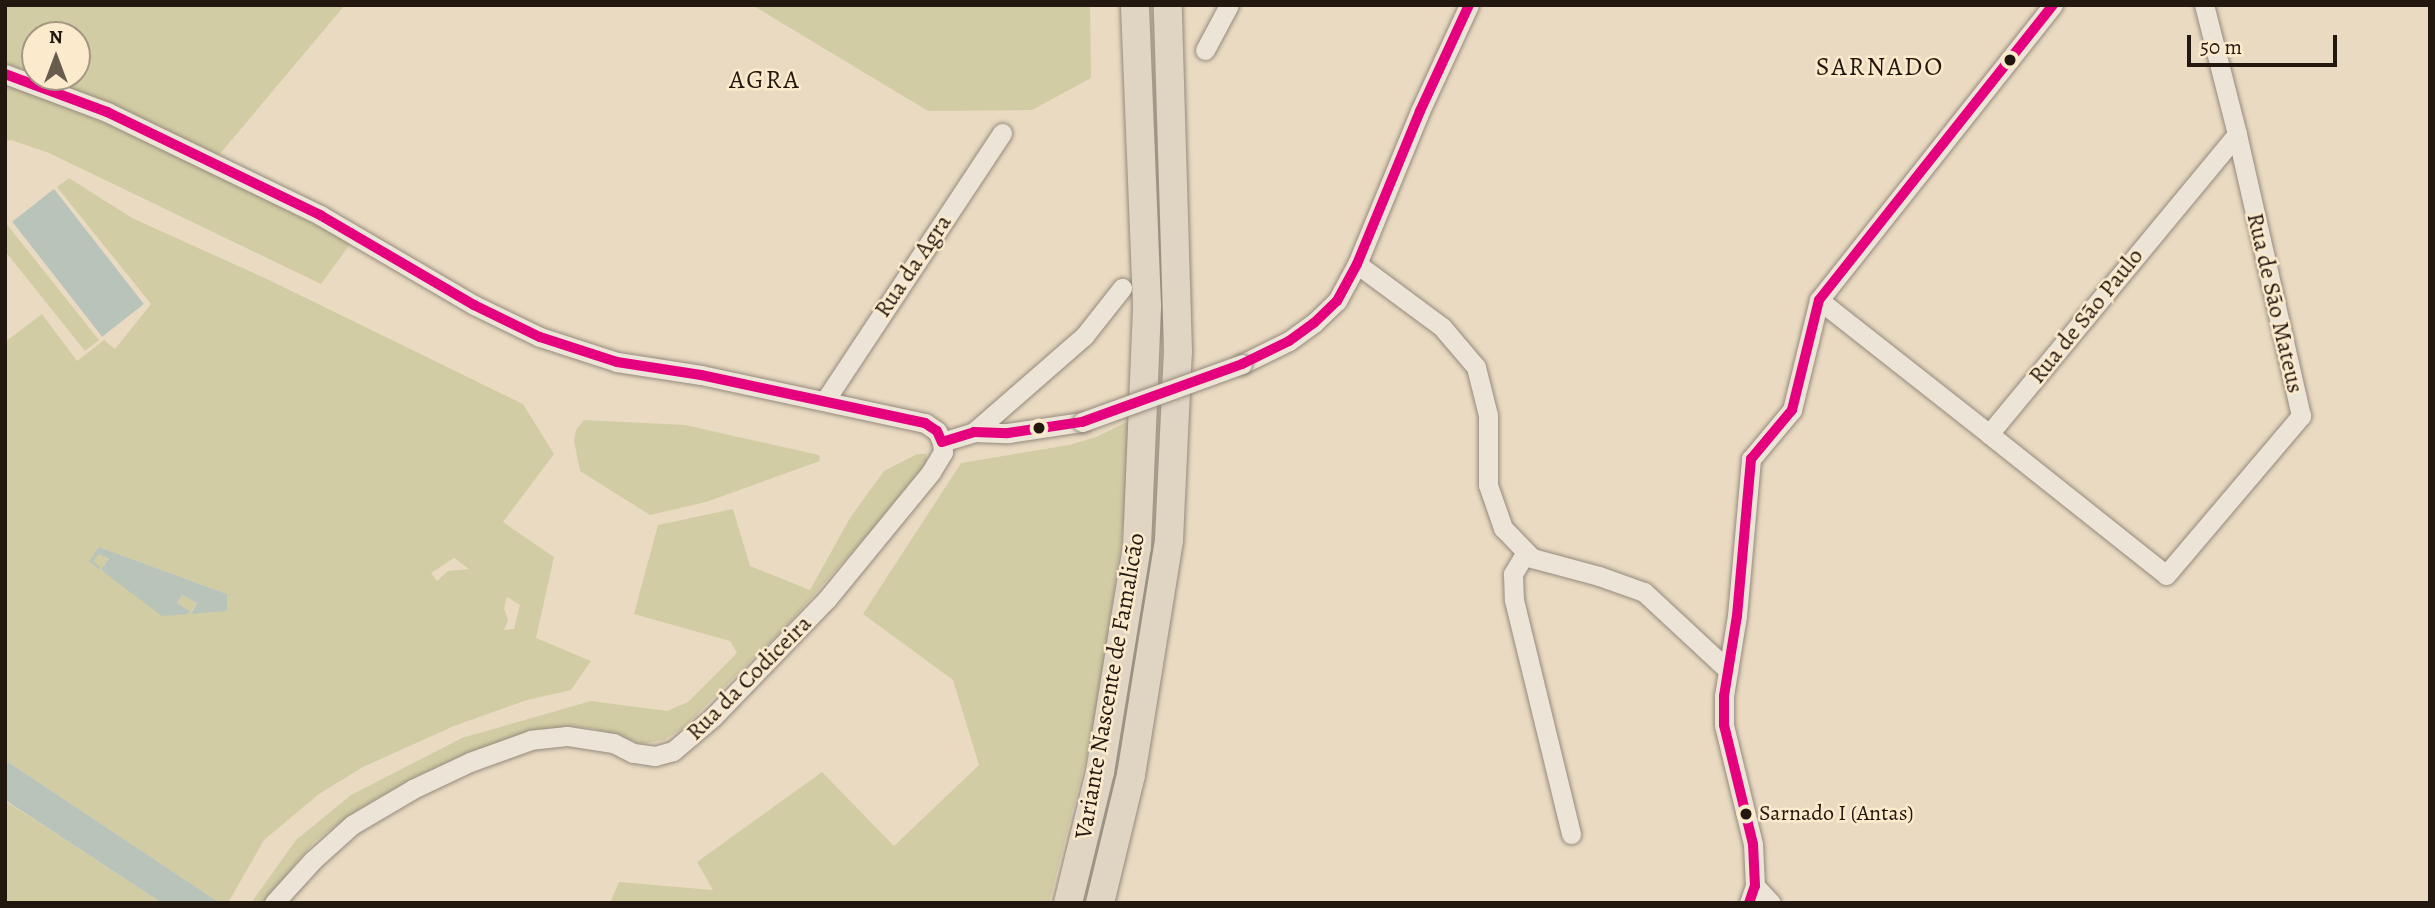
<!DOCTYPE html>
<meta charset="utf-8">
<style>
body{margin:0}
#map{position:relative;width:2435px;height:908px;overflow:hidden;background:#eadac2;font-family:Alegreya,serif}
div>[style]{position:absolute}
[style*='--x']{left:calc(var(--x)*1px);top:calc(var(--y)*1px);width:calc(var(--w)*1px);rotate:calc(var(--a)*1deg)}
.green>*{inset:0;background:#d2cca4}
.water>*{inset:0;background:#b8c3ba;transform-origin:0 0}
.roads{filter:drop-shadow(0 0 2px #948a7c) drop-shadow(0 0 2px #948a7c)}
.minor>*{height:19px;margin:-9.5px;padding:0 9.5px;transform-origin:9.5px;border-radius:9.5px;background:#ede4d8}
.highway>*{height:28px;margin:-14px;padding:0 14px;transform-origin:14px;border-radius:14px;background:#e0d4c3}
.bridges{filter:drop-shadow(0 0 2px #948a7c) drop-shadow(0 0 2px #948a7c)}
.minor-bridge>*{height:19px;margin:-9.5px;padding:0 9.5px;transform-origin:9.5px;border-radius:9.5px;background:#ede4d8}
.bus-1>*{height:10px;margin:-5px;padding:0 5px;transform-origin:5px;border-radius:5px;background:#e5007d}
.dots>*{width:19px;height:19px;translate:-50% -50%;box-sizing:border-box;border:4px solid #fceacd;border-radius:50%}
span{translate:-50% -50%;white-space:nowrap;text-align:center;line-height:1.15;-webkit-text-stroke:5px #fceacd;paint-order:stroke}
.bus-label{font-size:22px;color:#22180f}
.left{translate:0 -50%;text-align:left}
.street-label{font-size:24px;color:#22180f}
.neighbourhood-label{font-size:26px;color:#22180f;letter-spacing:2px}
.frame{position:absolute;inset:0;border:7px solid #22180f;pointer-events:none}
.north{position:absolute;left:21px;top:21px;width:70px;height:70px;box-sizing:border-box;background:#fceacd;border:2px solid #a59681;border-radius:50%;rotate:0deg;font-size:19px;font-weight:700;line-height:28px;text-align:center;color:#22180f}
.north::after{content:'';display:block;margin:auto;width:24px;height:32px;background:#685c4e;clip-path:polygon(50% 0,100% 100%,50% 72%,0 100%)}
.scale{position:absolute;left:2187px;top:35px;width:150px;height:32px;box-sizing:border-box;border:4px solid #22180f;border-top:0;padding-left:9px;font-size:21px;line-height:24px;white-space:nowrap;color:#22180f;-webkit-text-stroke:5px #fceacd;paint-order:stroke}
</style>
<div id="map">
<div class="green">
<div style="clip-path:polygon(5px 5px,345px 5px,219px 155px,110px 104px,41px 77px,77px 77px,77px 35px,35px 35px,35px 75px,5px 63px)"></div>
<div style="clip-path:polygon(752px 5px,1090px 5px,1091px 78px,1032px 110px,928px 111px)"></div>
<div style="clip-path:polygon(5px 83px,102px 122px,207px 170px,351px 243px,321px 284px,49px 153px,11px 140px,5px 141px)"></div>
<div style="clip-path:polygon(evenodd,69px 178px,132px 218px,269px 280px,523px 404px,554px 454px,503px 522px,554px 557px,536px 638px,591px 661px,571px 690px,527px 700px,454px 726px,363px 767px,319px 794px,264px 840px,228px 903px,220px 903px,5px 760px,5px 342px,42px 314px,77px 361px,104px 340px,115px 349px,151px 304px,57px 187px,69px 178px,99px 547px,227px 594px,227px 611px,192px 611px,197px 603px,182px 595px,177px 603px,189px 611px,101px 571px,109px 560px,99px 553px,93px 561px,99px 547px,69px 178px,454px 558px,469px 569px,448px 571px,437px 581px,431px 573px,454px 558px,69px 178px,507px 597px,520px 605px,514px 629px,504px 630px,508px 620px,504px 608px,507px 597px)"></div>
<div style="clip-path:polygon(5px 222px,99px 340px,85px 351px,5px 251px)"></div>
<div style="clip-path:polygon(584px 420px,685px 425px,819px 455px,820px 461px,706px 502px,650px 515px,580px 471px,574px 441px,576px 430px)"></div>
<div style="clip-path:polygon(1131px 420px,1129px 485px,1097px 714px,1049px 903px,610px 903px,619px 882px,713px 890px,697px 862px,822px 772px,894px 846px,979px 765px,953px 680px,863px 614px,961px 463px,1069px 445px,1096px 437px)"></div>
<div style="clip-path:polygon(917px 454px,926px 454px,927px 462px,876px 525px,787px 625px,683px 728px,664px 740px,642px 744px,593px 728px,569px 727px,472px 751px,413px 778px,359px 809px,315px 841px,263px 903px,251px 903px,296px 840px,351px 795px,462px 738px,591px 701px,667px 711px,688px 702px,737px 653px,730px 641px,634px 614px,658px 525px,733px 509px,750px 566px,810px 590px,850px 518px,884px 471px)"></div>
<div style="clip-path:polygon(5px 801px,58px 835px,162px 903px,5px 903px)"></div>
</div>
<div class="water">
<div style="left:54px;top:189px;width:146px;height:53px;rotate:52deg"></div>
<div style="clip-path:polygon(99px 547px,227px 594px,227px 611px,191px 614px,197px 603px,182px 595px,177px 603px,190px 611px,188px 614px,162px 616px,101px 570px,109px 559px,99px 554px,93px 561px,100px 567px,99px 569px,89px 561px)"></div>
<div style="clip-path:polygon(5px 760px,220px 903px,162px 903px,5px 800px)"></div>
</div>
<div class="roads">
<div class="minor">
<div style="--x:1205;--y:50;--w:51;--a:-61.9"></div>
<div style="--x:5;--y:74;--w:109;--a:20.4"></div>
<div style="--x:107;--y:112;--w:237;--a:25.8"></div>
<div style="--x:320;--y:215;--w:178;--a:30.3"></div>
<div style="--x:474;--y:305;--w:73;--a:25.9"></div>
<div style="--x:540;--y:337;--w:81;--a:18"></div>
<div style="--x:617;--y:362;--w:85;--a:8.8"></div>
<div style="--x:701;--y:375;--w:229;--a:12.1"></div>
<div style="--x:925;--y:423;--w:14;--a:34"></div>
<div style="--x:937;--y:431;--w:12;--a:66"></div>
<div style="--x:942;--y:442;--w:10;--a:84"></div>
<div style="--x:943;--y:452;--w:23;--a:121"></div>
<div style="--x:931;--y:472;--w:164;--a:129.3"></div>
<div style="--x:827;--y:599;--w:164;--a:134"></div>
<div style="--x:713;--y:717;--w:52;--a:139.6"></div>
<div style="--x:673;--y:751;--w:19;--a:164"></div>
<div style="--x:655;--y:756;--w:22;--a:-172"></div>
<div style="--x:633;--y:753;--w:22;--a:-153"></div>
<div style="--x:613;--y:743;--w:47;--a:-171.3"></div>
<div style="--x:567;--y:736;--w:36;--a:174"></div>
<div style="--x:531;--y:740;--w:65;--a:160.2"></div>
<div style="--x:470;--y:762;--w:63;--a:154.7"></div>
<div style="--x:413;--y:789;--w:71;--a:149.5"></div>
<div style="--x:352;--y:825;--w:52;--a:138.1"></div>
<div style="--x:313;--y:860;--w:58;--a:132.2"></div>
<div style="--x:1357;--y:264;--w:106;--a:36.5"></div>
<div style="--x:1442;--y:327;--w:52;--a:49.6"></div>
<div style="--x:1476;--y:367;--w:49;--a:76"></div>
<div style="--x:1488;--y:415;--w:70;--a:90"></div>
<div style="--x:1488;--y:485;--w:46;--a:70.8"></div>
<div style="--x:1503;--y:528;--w:42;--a:46"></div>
<div style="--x:1532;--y:558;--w:69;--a:15"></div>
<div style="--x:1599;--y:576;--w:48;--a:19.6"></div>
<div style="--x:1644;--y:592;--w:115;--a:42.9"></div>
<div style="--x:1819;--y:300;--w:216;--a:38.2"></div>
<div style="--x:1989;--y:434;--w:389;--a:-50.4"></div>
<div style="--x:2237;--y:134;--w:133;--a:-104.3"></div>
<div style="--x:1242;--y:364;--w:52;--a:-26.1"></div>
<div style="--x:1289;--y:341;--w:31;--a:-36"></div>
<div style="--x:1314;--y:323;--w:32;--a:-44"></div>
<div style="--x:1337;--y:301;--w:42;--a:-61.6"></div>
<div style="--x:1357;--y:264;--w:165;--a:-67.6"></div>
<div style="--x:1420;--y:111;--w:117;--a:-65.2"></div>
<div style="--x:826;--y:399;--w:319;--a:-56.5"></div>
<div style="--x:974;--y:432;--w:147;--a:-41.1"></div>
<div style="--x:1085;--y:335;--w:60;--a:-51.8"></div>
<div style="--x:1989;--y:434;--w:226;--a:38.5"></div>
<div style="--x:2166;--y:575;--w:209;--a:-49.7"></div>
<div style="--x:2301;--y:416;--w:289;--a:-102.8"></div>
<div style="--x:942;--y:442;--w:34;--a:-17"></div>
<div style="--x:974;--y:432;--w:34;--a:2"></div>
<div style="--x:1008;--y:433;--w:75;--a:-8.5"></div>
<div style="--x:1526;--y:552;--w:26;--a:121"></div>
<div style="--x:1513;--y:574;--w:26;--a:88"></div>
<div style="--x:1514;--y:600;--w:241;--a:76.3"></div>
<div style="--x:1755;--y:886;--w:23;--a:47"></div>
<div style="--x:1749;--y:903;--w:18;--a:-71"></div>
<div style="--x:1755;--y:886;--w:42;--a:-92.7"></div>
<div style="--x:1753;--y:844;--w:122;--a:-103.7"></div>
<div style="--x:1724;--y:725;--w:29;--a:-90"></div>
<div style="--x:1724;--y:696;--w:81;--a:-80.8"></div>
<div style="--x:1737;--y:616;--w:158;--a:-84.9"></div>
<div style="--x:1751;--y:459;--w:64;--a:-50.1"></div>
<div style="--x:1792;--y:410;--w:113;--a:-76.2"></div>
<div style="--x:1819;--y:300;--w:377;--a:-51.6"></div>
</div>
<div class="highway">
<div style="--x:1068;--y:903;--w:135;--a:-76.3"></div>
<div style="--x:1100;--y:772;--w:228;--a:-80.7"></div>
<div style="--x:1137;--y:547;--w:242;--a:-87.6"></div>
<div style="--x:1147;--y:305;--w:300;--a:-92.3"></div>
<div style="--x:1100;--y:903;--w:132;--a:-76.4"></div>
<div style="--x:1131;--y:775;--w:238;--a:-80.8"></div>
<div style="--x:1169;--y:540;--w:188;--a:-87.3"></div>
<div style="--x:1178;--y:352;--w:347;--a:-91.7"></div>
</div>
</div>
<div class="bridges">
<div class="minor-bridge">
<div style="--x:1082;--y:422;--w:170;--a:-19.9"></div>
</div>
</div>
<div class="bus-1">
<div style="--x:5;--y:74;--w:109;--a:20.4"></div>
<div style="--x:107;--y:112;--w:237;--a:25.8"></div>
<div style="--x:320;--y:215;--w:178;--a:30.3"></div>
<div style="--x:474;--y:305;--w:73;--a:25.9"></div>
<div style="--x:540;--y:337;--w:81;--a:18"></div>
<div style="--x:617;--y:362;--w:85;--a:8.8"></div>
<div style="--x:701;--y:375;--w:229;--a:12.1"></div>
<div style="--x:925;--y:423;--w:14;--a:34"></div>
<div style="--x:937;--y:431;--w:12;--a:66"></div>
<div style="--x:942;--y:442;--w:34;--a:-17"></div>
<div style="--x:974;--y:432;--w:34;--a:2"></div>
<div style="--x:1008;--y:433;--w:75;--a:-8.5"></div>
<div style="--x:1082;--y:422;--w:170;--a:-19.9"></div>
<div style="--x:1242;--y:364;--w:52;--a:-26.1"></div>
<div style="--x:1289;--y:341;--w:31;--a:-36"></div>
<div style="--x:1314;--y:323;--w:32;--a:-44"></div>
<div style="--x:1337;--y:301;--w:42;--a:-61.6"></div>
<div style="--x:1357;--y:264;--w:165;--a:-67.6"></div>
<div style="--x:1420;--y:111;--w:117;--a:-65.2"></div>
<div style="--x:1749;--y:903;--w:18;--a:-71"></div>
<div style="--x:1755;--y:886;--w:42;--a:-92.7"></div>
<div style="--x:1753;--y:844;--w:122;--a:-103.7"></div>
<div style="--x:1724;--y:725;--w:29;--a:-90"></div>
<div style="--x:1724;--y:696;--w:81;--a:-80.8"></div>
<div style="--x:1737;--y:616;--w:158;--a:-84.9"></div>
<div style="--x:1751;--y:459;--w:64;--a:-50.1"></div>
<div style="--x:1792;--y:410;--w:113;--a:-76.2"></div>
<div style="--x:1819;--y:300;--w:377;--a:-51.6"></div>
</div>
<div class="dots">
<div style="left:2010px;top:60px;background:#22180f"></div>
<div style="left:1039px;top:428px;background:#22180f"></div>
<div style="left:1746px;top:814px;background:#22180f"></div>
</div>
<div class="bus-label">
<span class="left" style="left:1759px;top:814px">Sarnado I (Antas)</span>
</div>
<div class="street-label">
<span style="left:913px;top:266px;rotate:-56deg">Rua da Agra</span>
<span style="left:2275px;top:303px;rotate:77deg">Rua de São Mateus</span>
<span style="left:2086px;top:316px;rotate:-51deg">Rua de São Paulo</span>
<span style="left:749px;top:678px;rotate:-45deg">Rua da Codiceira</span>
<span style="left:1110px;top:686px;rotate:-80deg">Variante Nascente de Famalicão</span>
</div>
<div class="neighbourhood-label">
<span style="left:1880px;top:67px">SARNADO</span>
<span style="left:765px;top:80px">AGRA</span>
</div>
<div class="frame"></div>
<div class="north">N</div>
<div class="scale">50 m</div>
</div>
